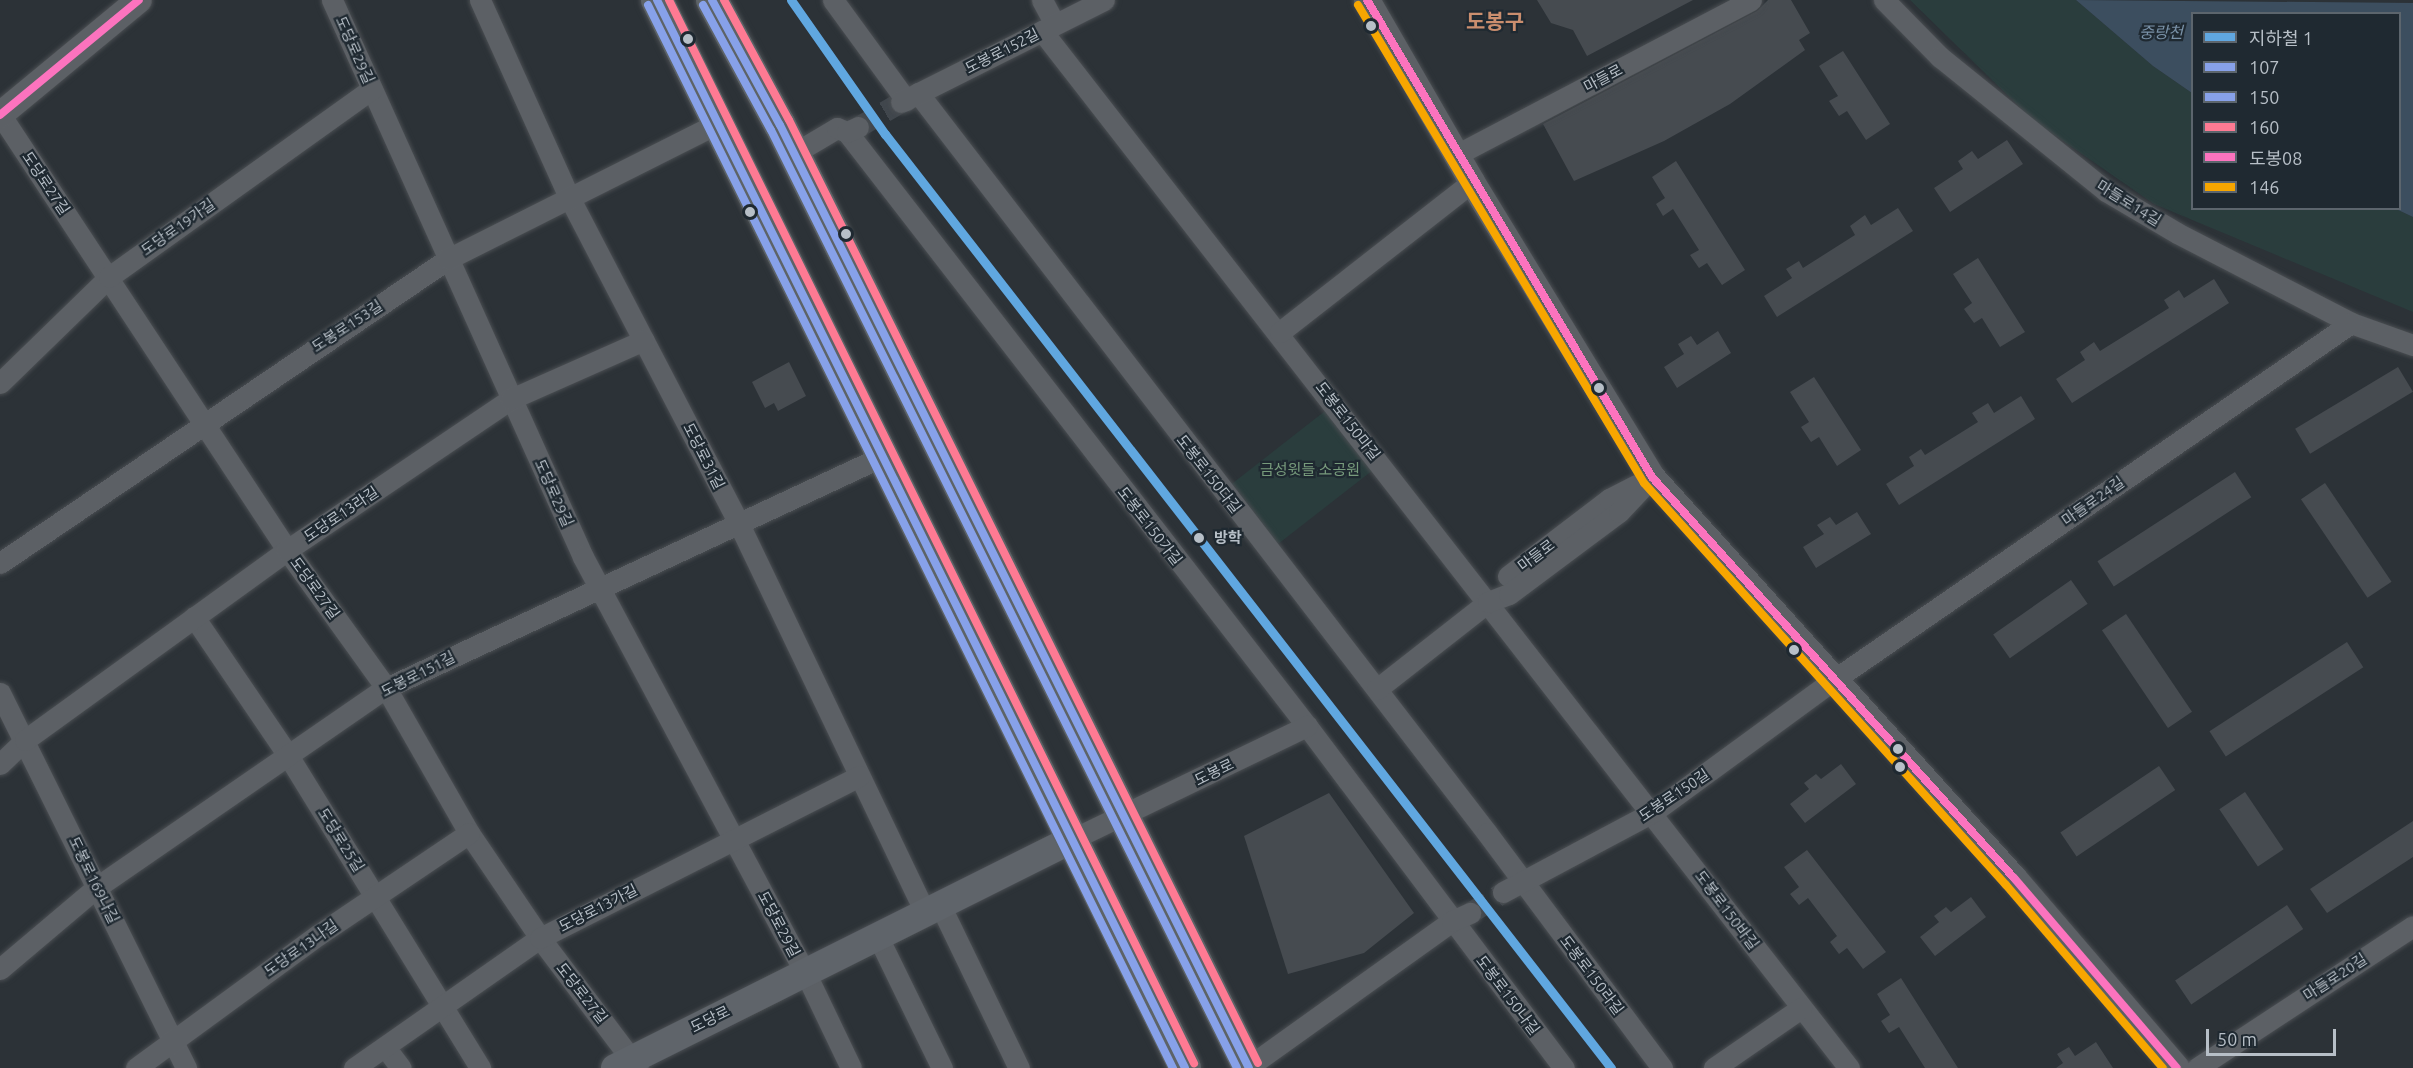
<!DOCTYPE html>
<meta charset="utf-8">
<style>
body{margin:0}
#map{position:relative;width:2413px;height:1068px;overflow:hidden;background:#2c3237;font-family:Ubuntu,"Noto Sans KR",sans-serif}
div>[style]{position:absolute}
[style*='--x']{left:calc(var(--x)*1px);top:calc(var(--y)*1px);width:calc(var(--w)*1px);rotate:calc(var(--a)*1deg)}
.green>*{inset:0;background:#2a3d3d;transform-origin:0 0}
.water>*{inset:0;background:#3c4e5f}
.building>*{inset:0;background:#464b50;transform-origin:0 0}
.minor-tunnel>*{height:21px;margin-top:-10.5px;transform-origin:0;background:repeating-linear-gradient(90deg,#41474d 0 21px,transparent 0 31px)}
.roads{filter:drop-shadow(0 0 2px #4a4e52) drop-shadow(0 0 2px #4a4e52)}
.minor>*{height:21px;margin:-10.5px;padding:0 10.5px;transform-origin:10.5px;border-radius:10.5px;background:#5c6065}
.tertiary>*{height:26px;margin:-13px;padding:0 13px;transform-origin:13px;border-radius:13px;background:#5c6065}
.secondary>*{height:28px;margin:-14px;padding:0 14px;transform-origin:14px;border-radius:14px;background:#5f646a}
.primary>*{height:32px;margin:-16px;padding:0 16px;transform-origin:16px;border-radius:16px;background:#5d6367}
.bus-1>*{height:8px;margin:-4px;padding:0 4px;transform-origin:4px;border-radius:4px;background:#87a1e9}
.bus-2>*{height:8px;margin:-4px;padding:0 4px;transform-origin:4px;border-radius:4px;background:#87a1e9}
.bus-3>*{height:8px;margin:-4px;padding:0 4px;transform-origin:4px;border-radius:4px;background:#fe7a93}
.bus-4>*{height:8px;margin:-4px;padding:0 4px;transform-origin:4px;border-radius:4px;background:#fc73be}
.bus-5>*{height:8px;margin:-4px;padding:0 4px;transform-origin:4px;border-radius:4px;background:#f7a600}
.metro-1>*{height:9px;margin:-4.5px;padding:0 4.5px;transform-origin:4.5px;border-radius:4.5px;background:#60a7e0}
.dots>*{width:16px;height:16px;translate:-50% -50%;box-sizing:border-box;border:3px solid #1f2931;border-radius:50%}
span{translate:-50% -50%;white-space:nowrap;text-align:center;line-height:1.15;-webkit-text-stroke:4.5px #1f2931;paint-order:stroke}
.street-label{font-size:15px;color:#b7bfc7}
.park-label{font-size:15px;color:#779b7c}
.stop-label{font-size:15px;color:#b7bfc7;font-weight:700}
.left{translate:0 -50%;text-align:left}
.water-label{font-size:16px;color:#7a92a8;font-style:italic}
.district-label{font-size:21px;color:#ca8e6e;font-weight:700}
.legend{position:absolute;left:2191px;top:12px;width:210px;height:198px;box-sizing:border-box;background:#1f2931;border:2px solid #5c656d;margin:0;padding:8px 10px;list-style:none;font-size:18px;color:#b7bfc7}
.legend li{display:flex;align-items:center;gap:12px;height:30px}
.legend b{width:30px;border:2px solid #5c656d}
.scale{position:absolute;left:2206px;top:1029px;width:130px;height:27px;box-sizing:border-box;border:3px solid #b7bfc7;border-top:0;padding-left:8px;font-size:18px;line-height:21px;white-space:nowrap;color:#b7bfc7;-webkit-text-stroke:4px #1f2931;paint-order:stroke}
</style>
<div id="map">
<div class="green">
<div style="clip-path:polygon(1910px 0,2076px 0,2153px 66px,2192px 93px,2192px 208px,2396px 209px,2413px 217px,2413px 312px,2154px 204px,2033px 120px)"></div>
<div style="left:1325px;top:411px;width:76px;height:123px;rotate:52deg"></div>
</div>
<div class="water">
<div style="clip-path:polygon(2076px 0,2413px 3px,2413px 217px,2396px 209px,2400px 14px,2192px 14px,2192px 93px,2153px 66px)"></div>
</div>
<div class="building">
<div style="clip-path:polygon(1537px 0,1693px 0,1587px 56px,1573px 30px,1551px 23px)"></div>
<div style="clip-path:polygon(1768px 0,1791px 0,1810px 33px,1799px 40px,1805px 50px,1730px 104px,1664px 141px,1574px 181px,1543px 124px,1757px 11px)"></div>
<div style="clip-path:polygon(1843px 51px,1890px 124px,1866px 140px,1847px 111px,1839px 116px,1829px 101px,1838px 96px,1819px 66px)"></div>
<div style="clip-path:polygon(2007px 140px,2023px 164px,1950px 212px,1934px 188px,1963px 169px,1958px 161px,1972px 151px,1978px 159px)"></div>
<div style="clip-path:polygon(1676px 161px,1745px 270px,1722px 285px,1707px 263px,1699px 268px,1690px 255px,1699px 250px,1673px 209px,1663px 216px,1656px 204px,1665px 198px,1652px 177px)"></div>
<div style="clip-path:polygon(1898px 208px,1913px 231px,1777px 317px,1764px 296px,1792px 278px,1786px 269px,1799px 261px,1803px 268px,1855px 235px,1850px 226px,1865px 215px,1871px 225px)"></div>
<div style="clip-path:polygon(1978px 258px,2025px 332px,2000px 347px,1982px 318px,1974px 323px,1964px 309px,1972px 303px,1953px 274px)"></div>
<div style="clip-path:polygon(2214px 279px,2229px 303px,2072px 403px,2056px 379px,2085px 360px,2080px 352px,2094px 342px,2100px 351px,2169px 308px,2164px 300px,2179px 290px,2184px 298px)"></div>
<div style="clip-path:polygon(1718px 331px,1731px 353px,1677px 388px,1664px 367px,1684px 354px,1678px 344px,1691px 336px,1697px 345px)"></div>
<div style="clip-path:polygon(789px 362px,806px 396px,778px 411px,774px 403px,765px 408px,752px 382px)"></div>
<div style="left:2398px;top:367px;width:29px;height:120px;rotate:59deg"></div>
<div style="clip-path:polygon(1814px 377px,1861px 450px,1837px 466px,1819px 437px,1811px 442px,1801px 427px,1809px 422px,1790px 392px)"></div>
<div style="clip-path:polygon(2021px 396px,2035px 419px,1899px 505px,1886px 484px,1914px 466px,1909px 457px,1921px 449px,1925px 455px,1978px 422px,1972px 413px,1988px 403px,1994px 413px)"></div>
<div style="left:2235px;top:472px;width:30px;height:164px;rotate:57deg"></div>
<div style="left:2325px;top:483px;width:119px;height:29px;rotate:56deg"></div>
<div style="clip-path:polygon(1857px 512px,1871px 534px,1816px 568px,1803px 547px,1824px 534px,1817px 525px,1830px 517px,1836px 525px)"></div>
<div style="left:2071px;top:580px;width:29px;height:95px;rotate:55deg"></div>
<div style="left:2126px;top:614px;width:118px;height:29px;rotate:56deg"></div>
<div style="left:2347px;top:642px;width:30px;height:164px;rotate:57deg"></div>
<div style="clip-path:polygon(1841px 764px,1856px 784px,1805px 823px,1790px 804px,1809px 789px,1804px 783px,1816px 774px,1821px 779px)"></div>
<div style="left:2159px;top:766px;width:29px;height:119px;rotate:56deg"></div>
<div style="left:2245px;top:792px;width:69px;height:31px;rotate:56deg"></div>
<div style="clip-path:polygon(1329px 793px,1414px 913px,1364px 953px,1288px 974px,1244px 836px)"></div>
<div style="clip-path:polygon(2413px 821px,2413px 857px,2327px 913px,2310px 889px)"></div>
<div style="clip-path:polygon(1807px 850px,1886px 952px,1863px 969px,1847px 948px,1839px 954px,1830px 942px,1837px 936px,1808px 898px,1799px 905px,1790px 894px,1799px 887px,1784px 867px)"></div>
<div style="clip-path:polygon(1971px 897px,1986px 917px,1935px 956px,1920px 937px,1939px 922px,1934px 916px,1946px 907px,1951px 912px)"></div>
<div style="left:2287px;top:905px;width:29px;height:135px;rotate:56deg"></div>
<div style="clip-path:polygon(1901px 978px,1958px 1068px,1925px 1068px,1899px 1027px,1889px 1033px,1881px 1021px,1890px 1015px,1877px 994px)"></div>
<div style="clip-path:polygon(2096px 1042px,2113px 1068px,2056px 1068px,2063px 1063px,2057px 1054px,2069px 1047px,2075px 1056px)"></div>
</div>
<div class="minor-tunnel">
<div style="--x:858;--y:127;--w:50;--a:-30.2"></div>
<div style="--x:1470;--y:913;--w:39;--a:-32"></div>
</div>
<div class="roads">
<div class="minor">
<div style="--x:332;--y:0;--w:611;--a:65.74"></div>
<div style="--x:583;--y:557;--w:471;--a:61.9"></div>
<div style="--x:805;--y:972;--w:106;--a:64.4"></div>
<div style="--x:480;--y:0;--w:218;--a:65.7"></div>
<div style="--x:570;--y:199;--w:366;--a:62.5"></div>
<div style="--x:739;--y:524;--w:433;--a:64.4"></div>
<div style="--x:833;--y:0;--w:124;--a:53.9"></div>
<div style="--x:1042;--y:0;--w:27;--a:62"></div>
<div style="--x:1884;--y:0;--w:80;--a:45.5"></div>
<div style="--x:1940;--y:57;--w:213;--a:38.9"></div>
<div style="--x:2106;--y:191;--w:82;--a:30.6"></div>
<div style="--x:2177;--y:233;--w:196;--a:27.3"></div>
<div style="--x:2351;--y:323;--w:66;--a:19.5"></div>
<div style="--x:1042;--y:31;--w:1314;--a:52.11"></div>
<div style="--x:918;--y:93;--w:933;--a:52.44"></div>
<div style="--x:1487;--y:833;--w:293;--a:53.3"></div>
<div style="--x:901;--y:102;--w:227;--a:-26.7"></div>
<div style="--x:0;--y:114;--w:522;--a:56.64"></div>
<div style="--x:287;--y:550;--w:170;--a:54.3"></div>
<div style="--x:386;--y:688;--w:167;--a:60.2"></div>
<div style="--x:469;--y:833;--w:127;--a:55.9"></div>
<div style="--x:540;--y:938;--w:163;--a:53"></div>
<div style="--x:847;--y:132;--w:751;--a:52.25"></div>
<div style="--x:1307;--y:726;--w:428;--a:53.1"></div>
<div style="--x:793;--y:154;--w:51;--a:-30.6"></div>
<div style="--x:837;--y:128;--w:11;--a:22"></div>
<div style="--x:847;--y:132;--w:12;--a:-24"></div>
<div style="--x:1456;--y:155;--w:333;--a:-27.7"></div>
<div style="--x:1280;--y:332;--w:244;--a:-38"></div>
<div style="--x:0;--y:383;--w:152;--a:-44.2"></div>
<div style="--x:109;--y:277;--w:323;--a:-35.6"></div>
<div style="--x:0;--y:563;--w:541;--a:-34.16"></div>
<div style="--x:448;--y:259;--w:300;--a:-26.7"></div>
<div style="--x:1508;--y:576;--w:127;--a:-37.3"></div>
<div style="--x:1609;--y:499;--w:31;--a:-27"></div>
<div style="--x:194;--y:617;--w:169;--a:55.8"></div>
<div style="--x:289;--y:757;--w:365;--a:58.4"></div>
<div style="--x:1377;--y:689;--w:141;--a:-38.1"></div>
<div style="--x:1488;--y:602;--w:22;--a:-21"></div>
<div style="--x:1509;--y:594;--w:137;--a:-36.7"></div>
<div style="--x:1619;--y:512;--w:48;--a:-46.7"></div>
<div style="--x:0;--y:693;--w:419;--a:63.6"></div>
<div style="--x:0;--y:764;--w:35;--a:-44"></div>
<div style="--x:25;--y:740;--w:324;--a:-35.9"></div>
<div style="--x:287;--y:550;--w:270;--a:-34"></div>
<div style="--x:511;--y:399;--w:145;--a:-23.9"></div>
<div style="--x:1073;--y:839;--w:260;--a:-25.8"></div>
<div style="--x:1503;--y:892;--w:170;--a:-28.1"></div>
<div style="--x:1653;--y:812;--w:225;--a:-36.2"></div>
<div style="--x:1835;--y:679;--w:627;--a:-34.6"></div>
<div style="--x:941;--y:907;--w:179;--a:64.2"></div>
<div style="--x:878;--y:937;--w:146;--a:64"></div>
<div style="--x:0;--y:969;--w:127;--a:-40.2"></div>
<div style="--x:97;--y:887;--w:351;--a:-34.6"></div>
<div style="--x:386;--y:688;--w:548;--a:-25.02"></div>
<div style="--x:385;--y:1047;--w:26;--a:53"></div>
<div style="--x:1248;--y:1067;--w:251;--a:-35.6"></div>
<div style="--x:1452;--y:921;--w:20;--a:-24"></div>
<div style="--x:136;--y:1068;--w:225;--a:-36.2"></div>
<div style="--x:318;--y:935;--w:182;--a:-34"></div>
<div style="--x:354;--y:1068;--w:227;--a:-35"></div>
<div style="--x:540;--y:938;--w:358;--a:-26.9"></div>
<div style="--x:1714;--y:1068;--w:106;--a:-34.6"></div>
<div style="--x:2197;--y:1068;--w:258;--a:-33.3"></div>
</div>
<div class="tertiary">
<div style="--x:1367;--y:0;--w:210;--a:60"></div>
<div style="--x:1472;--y:182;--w:346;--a:58.6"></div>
<div style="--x:1652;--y:477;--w:540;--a:47.93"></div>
<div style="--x:2014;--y:878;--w:250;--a:49.4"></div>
<div style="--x:0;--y:115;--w:180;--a:-39.6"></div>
</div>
<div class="secondary">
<div style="--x:615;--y:1068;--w:512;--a:-26.57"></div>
</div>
<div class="primary">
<div style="--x:657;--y:0;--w:1191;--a:63.69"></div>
<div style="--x:712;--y:0;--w:142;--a:61.5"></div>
<div style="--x:780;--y:125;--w:1053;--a:63.56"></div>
</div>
</div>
<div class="bus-1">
<div style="--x:657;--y:0;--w:1191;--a:63.69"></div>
<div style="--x:712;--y:0;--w:142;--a:61.5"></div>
<div style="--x:780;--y:125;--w:1053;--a:63.56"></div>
</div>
<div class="bus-2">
<div style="--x:648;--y:5;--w:1186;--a:63.72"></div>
<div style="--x:703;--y:5;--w:142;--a:61.5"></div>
<div style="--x:771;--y:130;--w:1047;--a:63.58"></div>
</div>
<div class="bus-3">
<div style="--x:669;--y:0;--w:1186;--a:63.72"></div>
<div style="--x:724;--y:0;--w:136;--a:61.6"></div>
<div style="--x:789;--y:120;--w:1053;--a:63.56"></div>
</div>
<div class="bus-4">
<div style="--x:1367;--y:0;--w:556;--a:59.14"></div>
<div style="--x:1652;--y:477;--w:540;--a:47.93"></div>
<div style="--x:2014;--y:878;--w:250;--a:49.4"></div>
<div style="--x:0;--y:115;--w:180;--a:-39.6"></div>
</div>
<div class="bus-5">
<div style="--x:1358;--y:5;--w:557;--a:59.11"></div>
<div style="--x:1644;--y:483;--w:541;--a:48"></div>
<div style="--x:2006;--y:885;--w:241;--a:49.4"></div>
</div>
<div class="metro-1">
<div style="--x:791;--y:0;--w:164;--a:55"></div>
<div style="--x:885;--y:134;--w:1183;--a:52.14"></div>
</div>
<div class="dots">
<div style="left:1371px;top:26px;background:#b7bfc7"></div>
<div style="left:688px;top:39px;background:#b7bfc7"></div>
<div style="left:750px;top:212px;background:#b7bfc7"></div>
<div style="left:846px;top:234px;background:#b7bfc7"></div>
<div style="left:1599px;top:388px;background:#b7bfc7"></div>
<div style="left:1199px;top:538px;background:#b7bfc7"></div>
<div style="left:1794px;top:650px;background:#b7bfc7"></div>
<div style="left:1898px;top:749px;background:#b7bfc7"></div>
<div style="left:1900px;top:767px;background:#b7bfc7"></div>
</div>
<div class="street-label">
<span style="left:355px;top:50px;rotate:66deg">도당로29길</span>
<span style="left:1002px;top:51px;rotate:-27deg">도봉로152길</span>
<span style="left:1603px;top:78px;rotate:-28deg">마들로</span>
<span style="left:46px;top:183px;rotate:56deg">도당로27길</span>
<span style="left:2129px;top:203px;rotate:32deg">마들로14길</span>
<span style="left:178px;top:227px;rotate:-35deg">도당로19가길</span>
<span style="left:347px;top:326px;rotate:-33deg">도봉로153길</span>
<span style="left:1348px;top:421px;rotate:52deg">도봉로150마길</span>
<span style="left:704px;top:456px;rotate:63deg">도당로31길</span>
<span style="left:1209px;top:474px;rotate:52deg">도봉로150다길</span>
<span style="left:554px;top:493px;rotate:66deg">도당로29길</span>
<span style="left:2093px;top:501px;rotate:-35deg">마들로24길</span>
<span style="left:341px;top:514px;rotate:-34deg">도당로13라길</span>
<span style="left:1150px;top:526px;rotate:52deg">도봉로150가길</span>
<span style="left:1536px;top:555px;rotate:-37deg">마들로</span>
<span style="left:315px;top:588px;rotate:54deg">도당로27길</span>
<span style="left:418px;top:674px;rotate:-27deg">도봉로151길</span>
<span style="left:1214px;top:772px;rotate:-26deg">도봉로</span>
<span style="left:1674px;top:795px;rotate:-34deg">도봉로150길</span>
<span style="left:341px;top:840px;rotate:58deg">도당로25길</span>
<span style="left:94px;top:880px;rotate:64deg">도봉로169나길</span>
<span style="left:598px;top:908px;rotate:-27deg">도당로13가길</span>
<span style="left:1727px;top:910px;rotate:53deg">도봉로150바길</span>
<span style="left:779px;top:924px;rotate:62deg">도당로29길</span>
<span style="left:301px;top:948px;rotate:-35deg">도당로13나길</span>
<span style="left:1592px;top:975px;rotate:53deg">도봉로150라길</span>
<span style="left:2335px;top:977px;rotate:-33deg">마들로20길</span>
<span style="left:582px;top:993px;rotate:52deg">도당로27길</span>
<span style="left:1508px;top:995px;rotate:53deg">도봉로150나길</span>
<span style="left:710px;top:1019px;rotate:-26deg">도당로</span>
</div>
<div class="park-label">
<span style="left:1310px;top:470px">금성윗들 소공원</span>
</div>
<div class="stop-label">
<span class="left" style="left:1214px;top:538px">방학</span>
</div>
<div class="water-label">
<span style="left:2161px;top:32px">중랑천</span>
</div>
<div class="district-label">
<span style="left:1495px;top:21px">도봉구</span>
</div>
<ul class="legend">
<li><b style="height:8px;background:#60a7e0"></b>지하철 1</li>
<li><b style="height:8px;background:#87a1e9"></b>107</li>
<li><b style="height:8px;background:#87a1e9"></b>150</li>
<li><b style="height:8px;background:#fe7a93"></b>160</li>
<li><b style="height:8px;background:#fc73be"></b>도봉08</li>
<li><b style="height:8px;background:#f7a600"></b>146</li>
</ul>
<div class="scale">50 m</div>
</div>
